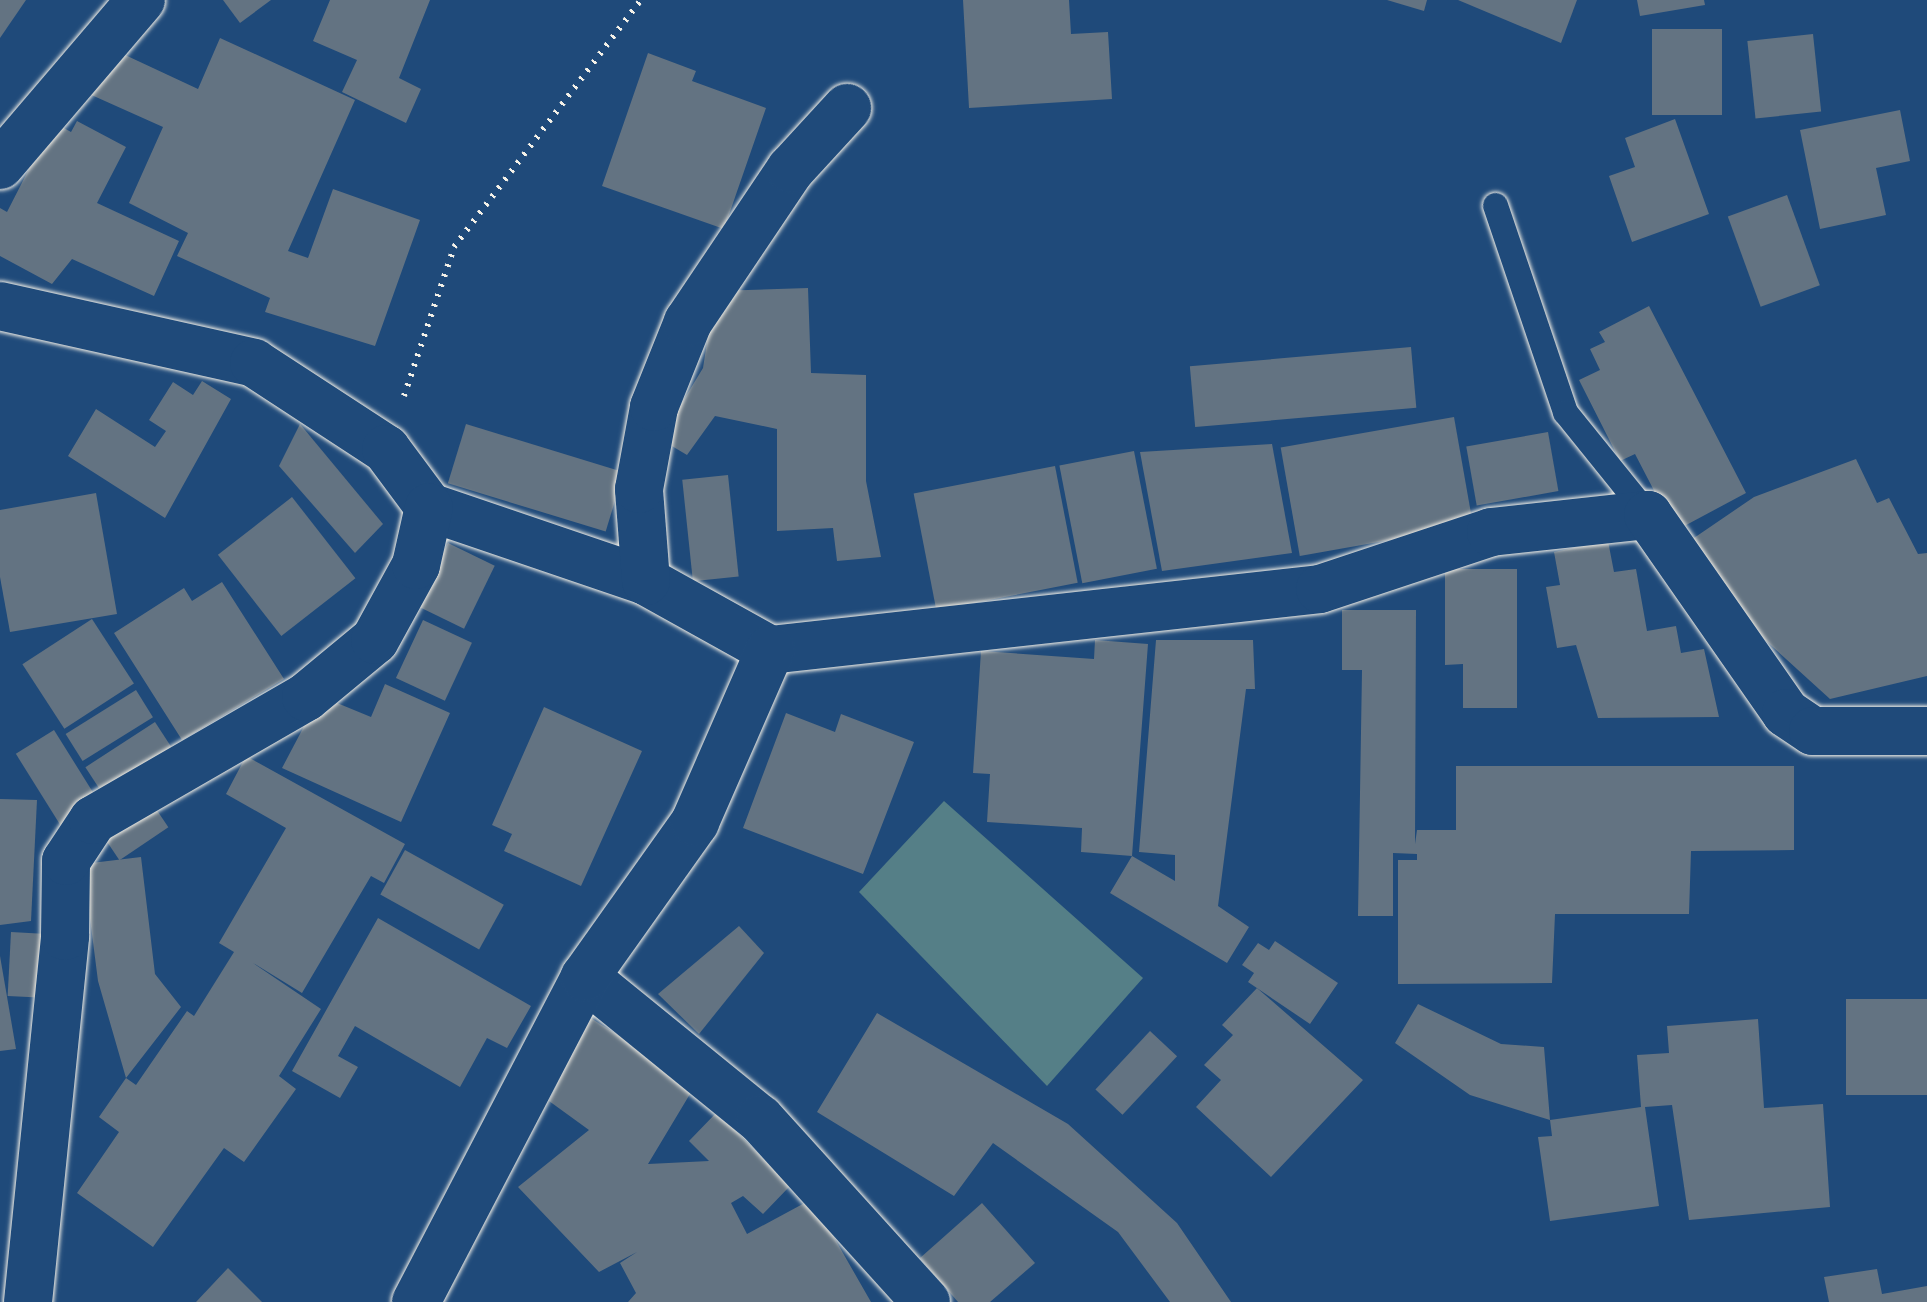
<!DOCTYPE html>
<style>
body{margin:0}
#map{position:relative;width:1927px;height:1302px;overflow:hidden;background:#1f4a7a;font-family:Dekko,sans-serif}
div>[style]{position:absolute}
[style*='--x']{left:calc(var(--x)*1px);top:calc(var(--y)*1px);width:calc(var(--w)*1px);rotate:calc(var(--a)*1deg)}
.green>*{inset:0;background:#557f87}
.building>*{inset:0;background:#637382;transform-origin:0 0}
.path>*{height:6px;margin-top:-3px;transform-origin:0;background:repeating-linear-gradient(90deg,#f4f1e8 0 2.5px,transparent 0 10.5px)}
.roads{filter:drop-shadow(0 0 2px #f4f1e8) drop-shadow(0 0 2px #f4f1e8)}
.service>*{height:25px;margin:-12.5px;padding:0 12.5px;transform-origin:12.5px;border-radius:12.5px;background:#1f4a7a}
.minor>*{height:48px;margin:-24px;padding:0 24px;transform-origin:24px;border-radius:24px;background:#1f4a7a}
span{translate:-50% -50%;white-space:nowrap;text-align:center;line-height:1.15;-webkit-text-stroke:10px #1f4a7a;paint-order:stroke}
</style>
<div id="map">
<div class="green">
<div style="clip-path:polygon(944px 801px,1143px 978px,1047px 1086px,859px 892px)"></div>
</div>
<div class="building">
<div style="clip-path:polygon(0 0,26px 0,0 38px)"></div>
<div style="clip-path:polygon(223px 0,271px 0,240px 23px)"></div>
<div style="clip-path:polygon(330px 0,430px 0,399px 78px,421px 89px,406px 123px,342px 92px,357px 60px,313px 41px)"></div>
<div style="clip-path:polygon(963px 0,1069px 0,1071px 34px,1108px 32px,1112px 99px,969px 108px)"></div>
<div style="clip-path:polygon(1387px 0,1427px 0,1424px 11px)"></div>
<div style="clip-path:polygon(1458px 0,1577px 0,1561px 43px)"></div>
<div style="clip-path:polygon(1637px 0,1704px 0,1705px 5px,1640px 16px)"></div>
<div style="left:1652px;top:29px;width:70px;height:86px"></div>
<div style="left:1813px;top:34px;width:78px;height:66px;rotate:84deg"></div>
<div style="clip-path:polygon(220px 38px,355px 100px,288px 251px,308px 258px,333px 189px,420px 220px,375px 346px,265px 312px,270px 298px,177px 256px,188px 233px,129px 203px,163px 127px,87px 93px,108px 47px,198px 89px)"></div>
<div style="clip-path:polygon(648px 53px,696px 71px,692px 81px,766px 108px,724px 229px,602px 186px)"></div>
<div style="clip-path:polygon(1900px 110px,1910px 161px,1876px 168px,1886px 215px,1820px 229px,1800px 130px)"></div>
<div style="clip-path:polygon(1675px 119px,1709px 214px,1632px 242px,1609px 176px,1635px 167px,1625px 138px)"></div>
<div style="clip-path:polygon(77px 121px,126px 147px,97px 203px,179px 241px,154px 296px,72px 259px,52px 284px,0 256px,0 208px,7px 212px,53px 122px,71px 132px)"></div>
<div style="left:1787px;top:195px;width:96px;height:63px;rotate:70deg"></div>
<div style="clip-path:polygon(808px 288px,811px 373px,866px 375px,866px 481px,881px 557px,837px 561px,833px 528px,777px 531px,777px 429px,715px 416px,687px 455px,660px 439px,703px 368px,715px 291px)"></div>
<div style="clip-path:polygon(1649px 306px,1746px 493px,1675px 531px,1635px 454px,1620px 461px,1579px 380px,1600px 370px,1590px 349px,1605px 342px,1599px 332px)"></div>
<div style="left:1411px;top:347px;width:61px;height:222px;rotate:85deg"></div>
<div style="clip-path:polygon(202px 381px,231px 399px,165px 518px,68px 456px,96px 409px,155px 447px,166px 431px,149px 420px,173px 382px,193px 395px)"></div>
<div style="left:1454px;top:417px;width:110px;height:176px;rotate:80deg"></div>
<div style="clip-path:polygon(300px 424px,383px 524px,355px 553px,279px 466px)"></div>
<div style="left:466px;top:424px;width:165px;height:62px;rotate:17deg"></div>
<div style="left:1548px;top:432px;width:60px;height:83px;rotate:80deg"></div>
<div style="clip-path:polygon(1272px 444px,1292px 553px,1162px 571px,1140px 452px)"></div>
<div style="left:1134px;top:451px;width:120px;height:76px;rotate:79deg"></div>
<div style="clip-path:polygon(1856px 459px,1877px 503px,1889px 498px,1918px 554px,1927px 553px,1927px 676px,1830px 699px,1752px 628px,1691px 540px,1754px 497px)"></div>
<div style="left:1055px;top:466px;width:119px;height:144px;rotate:79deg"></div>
<div style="left:728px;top:475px;width:102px;height:46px;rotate:84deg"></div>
<div style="clip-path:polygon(96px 493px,117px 614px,10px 632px,0 577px,0 510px)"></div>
<div style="left:292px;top:497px;width:103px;height:94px;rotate:52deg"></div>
<div style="clip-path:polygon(1608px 541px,1614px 572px,1636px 569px,1647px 631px,1676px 626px,1681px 653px,1704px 649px,1719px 717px,1598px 718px,1576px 645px,1557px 648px,1546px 587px,1560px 585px,1554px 552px)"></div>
<div style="left:448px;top:543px;width:52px;height:70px;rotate:26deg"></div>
<div style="clip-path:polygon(1445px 569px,1517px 569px,1517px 708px,1463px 708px,1463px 664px,1445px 665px)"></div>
<div style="clip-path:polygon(222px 582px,284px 679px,182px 740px,114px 633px,184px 588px,192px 601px)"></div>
<div style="clip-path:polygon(1342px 610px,1416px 610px,1415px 844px,1417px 830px,1456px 830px,1456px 766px,1794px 766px,1794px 850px,1691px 851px,1689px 914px,1555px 914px,1552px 983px,1398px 984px,1398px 860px,1417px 860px,1417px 854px,1393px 853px,1393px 916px,1358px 916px,1362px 670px,1342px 670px)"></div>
<div style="left:92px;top:619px;width:77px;height:83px;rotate:57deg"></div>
<div style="left:423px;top:620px;width:54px;height:64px;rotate:25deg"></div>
<div style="clip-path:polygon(1095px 640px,1148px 644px,1132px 856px,1081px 852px,1082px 828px,987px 822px,990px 774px,973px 773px,981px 651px,1094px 659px)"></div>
<div style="clip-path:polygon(1156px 640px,1253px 640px,1255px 689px,1246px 689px,1218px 906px,1249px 927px,1227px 963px,1110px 893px,1132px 856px,1175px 881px,1175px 855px,1139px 852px)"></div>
<div style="clip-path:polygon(385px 684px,450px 713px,401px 822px,282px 768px,320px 696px,371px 717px)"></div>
<div style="left:136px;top:690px;width:32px;height:83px;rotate:58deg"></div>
<div style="clip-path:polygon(544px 707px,642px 751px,581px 886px,504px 851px,512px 834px,492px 825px)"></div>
<div style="clip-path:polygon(786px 713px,835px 732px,841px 714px,914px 742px,863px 874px,743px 828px)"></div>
<div style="left:155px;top:722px;width:38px;height:83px;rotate:57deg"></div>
<div style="left:54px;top:730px;width:89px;height:45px;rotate:58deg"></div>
<div style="clip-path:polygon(246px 756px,405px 844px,384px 883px,371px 876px,302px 993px,253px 963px,321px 1009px,279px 1076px,296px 1089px,244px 1162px,224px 1148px,153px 1247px,77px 1193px,119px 1132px,99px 1117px,126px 1078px,136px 1085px,187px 1011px,194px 1016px,234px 952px,219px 943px,286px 828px,226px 794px)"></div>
<div style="left:146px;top:794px;width:40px;height:59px;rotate:56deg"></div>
<div style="clip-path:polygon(0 799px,37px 800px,31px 921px,0 925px)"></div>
<div style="left:405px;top:850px;width:113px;height:51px;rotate:29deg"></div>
<div style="clip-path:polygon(141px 857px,155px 974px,181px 1007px,126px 1078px,98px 981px,83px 864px)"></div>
<div style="clip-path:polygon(378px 918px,531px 1006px,507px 1048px,487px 1038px,460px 1087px,355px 1026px,338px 1056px,358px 1067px,340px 1098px,292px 1071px)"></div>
<div style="clip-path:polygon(739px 926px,764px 953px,699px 1034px,658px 994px)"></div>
<div style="left:11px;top:932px;width:36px;height:64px;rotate:3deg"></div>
<div style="clip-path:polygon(1275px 941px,1338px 983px,1310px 1024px,1248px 982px,1254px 973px,1242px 965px,1258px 943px,1269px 950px)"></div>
<div style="clip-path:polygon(0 956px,16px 1049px,0 1051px)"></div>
<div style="clip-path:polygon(1257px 988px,1363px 1080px,1271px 1177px,1196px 1107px,1221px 1080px,1204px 1065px,1233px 1035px,1222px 1025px)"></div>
<div style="left:1927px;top:999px;width:96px;height:81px;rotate:90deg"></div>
<div style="clip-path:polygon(1418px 1004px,1501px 1044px,1544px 1047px,1550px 1120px,1470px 1095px,1395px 1043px)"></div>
<div style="clip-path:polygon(877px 1013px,1068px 1124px,1177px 1223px,1231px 1302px,1170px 1302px,1118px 1232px,993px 1143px,954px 1196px,817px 1112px)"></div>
<div style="clip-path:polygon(589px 1017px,696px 1084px,648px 1164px,709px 1161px,689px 1141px,717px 1112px,790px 1186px,763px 1214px,743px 1196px,731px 1203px,747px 1234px,812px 1199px,871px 1302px,628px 1302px,636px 1293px,620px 1263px,637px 1252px,599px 1272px,518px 1187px,589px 1130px,549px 1101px)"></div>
<div style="clip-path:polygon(1758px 1019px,1764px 1108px,1823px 1104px,1830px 1207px,1689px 1220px,1672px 1105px,1645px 1107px,1659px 1206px,1550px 1221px,1538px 1137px,1552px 1136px,1550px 1120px,1641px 1107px,1637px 1055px,1669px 1053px,1667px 1026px)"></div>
<div style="left:1150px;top:1031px;width:37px;height:80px;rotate:43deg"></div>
<div style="clip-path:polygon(982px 1203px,1035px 1263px,990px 1302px,958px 1302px,920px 1258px)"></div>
<div style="clip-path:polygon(228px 1268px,262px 1302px,196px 1302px)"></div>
<div style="clip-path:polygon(1877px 1269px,1882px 1294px,1927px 1286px,1927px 1302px,1829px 1302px,1824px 1277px)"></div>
</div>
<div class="path">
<div style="--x:404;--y:396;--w:157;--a:-71.4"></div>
<div style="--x:454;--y:247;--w:310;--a:-52.9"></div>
</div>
<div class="roads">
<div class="service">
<div style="--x:1495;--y:205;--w:219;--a:71.3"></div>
<div style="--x:1565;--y:412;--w:132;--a:51.1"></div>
</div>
<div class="minor">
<div style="--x:0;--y:165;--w:217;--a:-49.5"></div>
<div style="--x:0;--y:306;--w:260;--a:12.6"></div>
<div style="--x:254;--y:363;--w:158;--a:33.1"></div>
<div style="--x:386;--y:449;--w:72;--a:53.4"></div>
<div style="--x:429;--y:507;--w:229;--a:18.8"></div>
<div style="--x:646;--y:581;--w:142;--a:29.1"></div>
<div style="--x:770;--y:650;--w:553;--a:-6.33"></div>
<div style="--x:1320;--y:589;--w:180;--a:-18.4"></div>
<div style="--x:1491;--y:532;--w:158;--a:-6.2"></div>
<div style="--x:1648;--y:515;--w:241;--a:55.1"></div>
<div style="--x:1786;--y:713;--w:32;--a:34"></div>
<div style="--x:1813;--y:731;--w:114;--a:0"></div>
<div style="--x:646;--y:581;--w:92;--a:-94.4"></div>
<div style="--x:639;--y:489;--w:83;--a:-79.6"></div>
<div style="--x:654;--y:407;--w:92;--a:-68.2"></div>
<div style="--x:688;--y:322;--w:184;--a:-56.1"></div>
<div style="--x:791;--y:169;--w:83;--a:-47.4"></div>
<div style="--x:585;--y:977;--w:225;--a:39.1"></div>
<div style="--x:760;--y:1119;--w:247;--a:47.8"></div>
<div style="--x:28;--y:1302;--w:368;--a:-84.2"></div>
<div style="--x:65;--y:936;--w:75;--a:-89.2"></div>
<div style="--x:66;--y:861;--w:49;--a:-56.6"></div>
<div style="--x:93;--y:820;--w:246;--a:-30"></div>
<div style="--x:306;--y:697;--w:89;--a:-39.6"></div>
<div style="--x:375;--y:640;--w:85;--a:-61.3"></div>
<div style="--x:416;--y:565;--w:59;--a:-77.4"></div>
<div style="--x:416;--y:1302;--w:366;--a:-62.5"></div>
<div style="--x:585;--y:977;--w:190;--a:-54.6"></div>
<div style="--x:695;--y:822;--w:188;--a:-66.4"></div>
</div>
</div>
</div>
